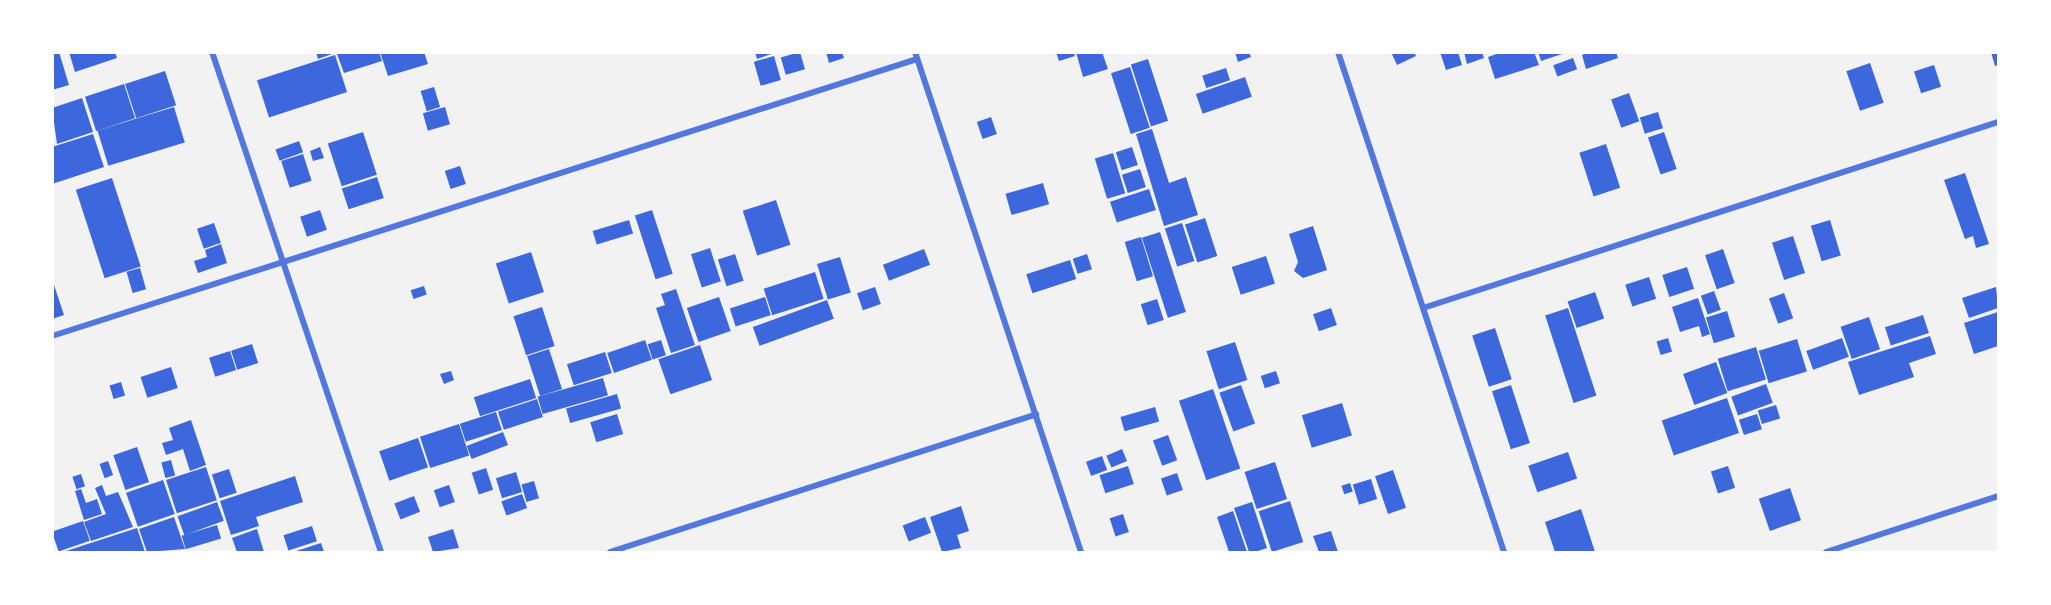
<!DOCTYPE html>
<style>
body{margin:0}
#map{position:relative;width:2051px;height:605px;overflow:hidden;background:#f2f2f2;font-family:Commissioner,sans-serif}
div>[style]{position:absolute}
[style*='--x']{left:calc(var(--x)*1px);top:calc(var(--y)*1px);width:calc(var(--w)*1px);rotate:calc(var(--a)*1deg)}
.building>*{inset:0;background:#3d67dc;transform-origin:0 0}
.minor>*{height:6px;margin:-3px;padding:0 3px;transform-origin:3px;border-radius:3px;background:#5277de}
span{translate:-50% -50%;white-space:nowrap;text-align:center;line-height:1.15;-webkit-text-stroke:4.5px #fff;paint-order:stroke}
.frame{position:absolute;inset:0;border:54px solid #fff;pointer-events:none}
</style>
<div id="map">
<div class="building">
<div style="clip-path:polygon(52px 52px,59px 52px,69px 85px,52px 90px)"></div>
<div style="clip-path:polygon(69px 52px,115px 52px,117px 58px,75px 72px)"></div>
<div style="clip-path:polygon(316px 52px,335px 52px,335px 53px,318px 59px)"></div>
<div style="clip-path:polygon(343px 52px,379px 52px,382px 61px,344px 73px,337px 54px)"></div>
<div style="clip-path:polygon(380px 52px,424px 52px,428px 64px,388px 76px)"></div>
<div style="clip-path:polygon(755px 52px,774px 52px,774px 53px,757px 59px)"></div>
<div style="left:800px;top:52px;width:18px;height:20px;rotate:74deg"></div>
<div style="clip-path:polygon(826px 52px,842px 52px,844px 58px,829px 63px)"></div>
<div style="clip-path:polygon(1056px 52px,1073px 52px,1075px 56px,1059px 61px)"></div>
<div style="clip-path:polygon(1076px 52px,1102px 52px,1108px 69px,1083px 77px)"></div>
<div style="clip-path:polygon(1235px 52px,1249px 52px,1251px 57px,1238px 62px)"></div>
<div style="clip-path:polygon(1391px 52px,1414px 52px,1416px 56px,1397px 65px)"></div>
<div style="clip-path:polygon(1440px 52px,1458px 52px,1462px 65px,1446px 70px)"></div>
<div style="clip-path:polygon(1464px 52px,1482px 52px,1484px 58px,1467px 64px)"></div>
<div style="clip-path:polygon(1502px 52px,1534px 52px,1539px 65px,1495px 79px,1488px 57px)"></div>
<div style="clip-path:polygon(1538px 52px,1565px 52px,1565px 53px,1541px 61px)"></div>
<div style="clip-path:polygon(1589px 52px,1616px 52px,1618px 58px,1586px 69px,1582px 55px)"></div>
<div style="clip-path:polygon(1991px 52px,1998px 52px,1998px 65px,1995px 66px)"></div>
<div style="left:335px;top:55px;width:39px;height:82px;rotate:72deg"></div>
<div style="left:774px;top:56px;width:25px;height:21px;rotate:74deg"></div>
<div style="left:1573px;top:58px;width:12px;height:21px;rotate:70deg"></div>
<div style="left:1148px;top:59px;width:65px;height:18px;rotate:72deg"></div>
<div style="left:1870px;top:63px;width:42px;height:25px;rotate:71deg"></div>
<div style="left:1934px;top:65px;width:23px;height:21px;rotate:72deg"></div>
<div style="left:1130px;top:67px;width:64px;height:20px;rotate:72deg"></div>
<div style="left:1226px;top:68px;width:13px;height:25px;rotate:72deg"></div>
<div style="left:165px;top:71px;width:36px;height:42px;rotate:72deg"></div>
<div style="left:1245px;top:77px;width:21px;height:52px;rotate:71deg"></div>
<div style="left:124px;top:84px;width:36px;height:41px;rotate:72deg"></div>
<div style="left:434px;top:87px;width:21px;height:14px;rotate:73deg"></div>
<div style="left:1629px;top:93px;width:30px;height:19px;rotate:70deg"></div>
<div style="clip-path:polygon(82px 98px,93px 132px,57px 144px,52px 108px)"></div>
<div style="left:174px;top:107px;width:37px;height:80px;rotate:73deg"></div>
<div style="left:445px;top:107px;width:18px;height:23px;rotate:74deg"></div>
<div style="left:1658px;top:112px;width:17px;height:19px;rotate:73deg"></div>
<div style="left:991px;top:117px;width:18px;height:15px;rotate:71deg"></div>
<div style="clip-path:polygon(1152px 129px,1169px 183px,1186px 177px,1198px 215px,1164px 226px,1136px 134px)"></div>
<div style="left:363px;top:132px;width:45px;height:37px;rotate:72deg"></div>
<div style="left:1664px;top:132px;width:39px;height:17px;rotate:71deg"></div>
<div style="clip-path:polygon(93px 134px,104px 167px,52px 184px,52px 147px)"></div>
<div style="left:299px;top:141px;width:12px;height:25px;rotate:70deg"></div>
<div style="left:1606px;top:144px;width:46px;height:28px;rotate:72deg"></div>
<div style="clip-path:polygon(320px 147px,324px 158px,313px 161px,310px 151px)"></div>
<div style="left:1132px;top:147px;width:19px;height:17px;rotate:72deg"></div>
<div style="left:1113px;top:153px;width:42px;height:19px;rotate:73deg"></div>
<div style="left:303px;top:154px;width:28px;height:23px;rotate:72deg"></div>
<div style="left:460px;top:166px;width:19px;height:16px;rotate:72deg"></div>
<div style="left:1140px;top:169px;width:19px;height:19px;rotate:72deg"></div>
<div style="clip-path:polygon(1965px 173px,1989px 244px,1976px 248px,1973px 236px,1965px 239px,1944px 180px)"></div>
<div style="left:377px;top:177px;width:22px;height:37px;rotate:72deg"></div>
<div style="left:112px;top:178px;width:93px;height:38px;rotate:72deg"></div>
<div style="left:1043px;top:183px;width:22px;height:39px;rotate:74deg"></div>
<div style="left:1149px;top:189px;width:22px;height:41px;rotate:72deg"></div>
<div style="left:776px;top:200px;width:47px;height:35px;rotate:72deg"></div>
<div style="left:320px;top:210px;width:21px;height:21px;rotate:71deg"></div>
<div style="left:652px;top:210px;width:67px;height:18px;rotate:72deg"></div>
<div style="left:1205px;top:218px;width:40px;height:21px;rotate:72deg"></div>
<div style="left:629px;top:220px;width:14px;height:38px;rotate:73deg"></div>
<div style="left:1830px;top:220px;width:37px;height:20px;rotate:73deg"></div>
<div style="left:214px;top:223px;width:21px;height:18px;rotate:71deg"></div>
<div style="left:1182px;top:223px;width:40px;height:18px;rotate:72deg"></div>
<div style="clip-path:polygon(1313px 226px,1327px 270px,1303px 278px,1294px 271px,1298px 262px,1289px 234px)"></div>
<div style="left:1160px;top:232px;width:84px;height:19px;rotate:72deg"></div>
<div style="left:1793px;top:236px;width:39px;height:22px;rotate:72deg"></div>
<div style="left:1141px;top:237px;width:41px;height:17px;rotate:73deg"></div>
<div style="clip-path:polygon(221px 244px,227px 263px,198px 273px,194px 261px,207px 257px,205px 250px)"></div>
<div style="left:710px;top:248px;width:35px;height:20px;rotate:72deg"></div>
<div style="left:924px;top:249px;width:17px;height:44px;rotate:69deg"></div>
<div style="left:1723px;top:249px;width:36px;height:19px;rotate:71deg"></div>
<div style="left:531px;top:252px;width:42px;height:37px;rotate:72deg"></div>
<div style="left:735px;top:254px;width:28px;height:18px;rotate:72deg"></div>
<div style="left:1087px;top:254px;width:16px;height:15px;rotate:72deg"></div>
<div style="left:1266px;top:256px;width:29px;height:36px;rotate:72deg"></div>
<div style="left:840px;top:257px;width:37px;height:24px;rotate:73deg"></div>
<div style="left:1070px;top:260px;width:20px;height:46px;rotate:72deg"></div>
<div style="left:1687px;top:267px;width:23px;height:26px;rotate:72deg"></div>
<div style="left:140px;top:268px;width:22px;height:14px;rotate:74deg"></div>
<div style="left:815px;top:272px;width:28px;height:54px;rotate:72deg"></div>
<div style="left:1649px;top:277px;width:23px;height:25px;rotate:72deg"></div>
<div style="clip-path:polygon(52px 279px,64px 315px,52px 319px)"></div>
<div style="left:424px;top:286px;width:9px;height:14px;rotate:72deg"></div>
<div style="left:875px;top:287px;width:18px;height:19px;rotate:71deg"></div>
<div style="clip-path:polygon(1996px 287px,1998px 308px,1969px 318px,1962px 298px)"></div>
<div style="clip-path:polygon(676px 289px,695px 345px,671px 353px,656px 308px,665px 305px,661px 294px)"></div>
<div style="left:1714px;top:291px;width:20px;height:14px;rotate:70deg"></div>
<div style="left:1595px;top:292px;width:28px;height:29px;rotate:71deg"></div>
<div style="left:1784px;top:293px;width:27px;height:16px;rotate:70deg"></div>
<div style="left:719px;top:297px;width:36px;height:34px;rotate:71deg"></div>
<div style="left:765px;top:297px;width:19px;height:37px;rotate:72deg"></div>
<div style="clip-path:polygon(1698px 298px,1710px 334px,1702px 337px,1699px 326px,1680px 332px,1672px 307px)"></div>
<div style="left:1157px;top:299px;width:22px;height:17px;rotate:72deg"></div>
<div style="left:827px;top:300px;width:20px;height:79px;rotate:70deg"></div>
<div style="left:542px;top:307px;width:41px;height:30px;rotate:72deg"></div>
<div style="left:1331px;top:308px;width:18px;height:19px;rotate:71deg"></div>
<div style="left:1568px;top:308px;width:92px;height:24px;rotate:72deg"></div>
<div style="left:1727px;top:311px;width:27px;height:22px;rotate:73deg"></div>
<div style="clip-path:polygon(1998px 312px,1998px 346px,1974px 354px,1964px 323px)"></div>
<div style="left:1923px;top:315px;width:19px;height:40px;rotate:72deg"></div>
<div style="left:1869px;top:317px;width:34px;height:30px;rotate:71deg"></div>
<div style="left:1495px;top:328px;width:54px;height:24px;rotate:72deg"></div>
<div style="clip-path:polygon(1930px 336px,1936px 354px,1909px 363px,1914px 377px,1859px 395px,1848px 362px)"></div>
<div style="left:1668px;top:338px;width:14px;height:12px;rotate:73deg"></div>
<div style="left:1842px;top:338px;width:20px;height:38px;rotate:70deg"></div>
<div style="left:1797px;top:339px;width:34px;height:40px;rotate:73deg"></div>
<div style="left:645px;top:340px;width:21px;height:40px;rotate:71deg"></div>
<div style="left:661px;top:340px;width:16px;height:14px;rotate:72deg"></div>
<div style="left:1235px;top:342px;width:40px;height:30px;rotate:72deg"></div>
<div style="left:252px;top:344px;width:20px;height:22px;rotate:72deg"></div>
<div style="left:700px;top:345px;width:37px;height:44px;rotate:71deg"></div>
<div style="left:1756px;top:347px;width:34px;height:40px;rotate:73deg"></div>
<div style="left:549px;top:349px;width:42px;height:23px;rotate:72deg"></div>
<div style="left:230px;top:351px;width:20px;height:22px;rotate:72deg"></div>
<div style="left:605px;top:352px;width:22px;height:40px;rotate:72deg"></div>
<div style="left:1716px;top:362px;width:33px;height:35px;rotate:70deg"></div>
<div style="left:171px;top:367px;width:22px;height:32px;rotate:72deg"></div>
<div style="clip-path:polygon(451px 371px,454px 380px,444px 384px,440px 374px)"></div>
<div style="left:1276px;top:371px;width:13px;height:16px;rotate:72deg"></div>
<div style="left:603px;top:378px;width:18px;height:68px;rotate:74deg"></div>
<div style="left:530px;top:379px;width:20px;height:59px;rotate:72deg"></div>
<div style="left:121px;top:382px;width:14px;height:12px;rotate:73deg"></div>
<div style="left:1766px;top:384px;width:20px;height:37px;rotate:70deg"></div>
<div style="left:1241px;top:385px;width:41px;height:23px;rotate:70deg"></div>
<div style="left:1511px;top:385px;width:61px;height:20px;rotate:72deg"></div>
<div style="left:1213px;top:389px;width:84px;height:36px;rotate:71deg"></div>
<div style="left:617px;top:394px;width:15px;height:53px;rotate:74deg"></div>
<div style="left:1727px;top:398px;width:37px;height:69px;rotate:71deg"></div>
<div style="left:537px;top:399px;width:19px;height:41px;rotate:72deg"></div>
<div style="left:1342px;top:403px;width:34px;height:42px;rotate:73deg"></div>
<div style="left:1776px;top:405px;width:14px;height:19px;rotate:73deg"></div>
<div style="left:1155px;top:407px;width:15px;height:36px;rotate:74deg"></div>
<div style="left:496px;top:412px;width:19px;height:38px;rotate:72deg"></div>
<div style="left:617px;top:414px;width:21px;height:28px;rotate:73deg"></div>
<div style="left:1757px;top:414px;width:16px;height:19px;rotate:72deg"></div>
<div style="clip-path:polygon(191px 420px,206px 465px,190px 471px,183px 449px,166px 455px,162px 443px,173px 440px,169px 428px)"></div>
<div style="left:459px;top:424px;width:33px;height:41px;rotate:72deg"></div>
<div style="left:503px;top:432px;width:14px;height:39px;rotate:69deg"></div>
<div style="left:1168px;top:435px;width:27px;height:16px;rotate:70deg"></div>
<div style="left:418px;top:438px;width:31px;height:41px;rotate:71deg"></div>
<div style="left:137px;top:447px;width:37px;height:25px;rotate:71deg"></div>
<div style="left:1122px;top:449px;width:13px;height:17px;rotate:67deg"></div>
<div style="left:1568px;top:452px;width:28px;height:42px;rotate:71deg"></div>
<div style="left:1102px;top:456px;width:15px;height:17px;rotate:70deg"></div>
<div style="left:171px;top:460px;width:16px;height:10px;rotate:75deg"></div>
<div style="left:108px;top:461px;width:15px;height:9px;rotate:70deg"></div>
<div style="left:1275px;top:462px;width:39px;height:32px;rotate:72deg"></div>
<div style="left:1128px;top:466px;width:19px;height:30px;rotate:72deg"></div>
<div style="left:1728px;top:466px;width:23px;height:18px;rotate:72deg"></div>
<div style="left:206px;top:467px;width:35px;height:42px;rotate:72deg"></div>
<div style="left:486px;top:468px;width:23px;height:15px;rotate:72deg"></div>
<div style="left:229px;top:469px;width:25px;height:18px;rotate:72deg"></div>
<div style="left:1393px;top:470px;width:40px;height:19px;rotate:71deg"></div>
<div style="left:516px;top:472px;width:21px;height:21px;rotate:73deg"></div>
<div style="left:1177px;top:473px;width:18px;height:17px;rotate:71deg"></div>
<div style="left:81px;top:474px;width:13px;height:9px;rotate:72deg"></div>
<div style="clip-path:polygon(295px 476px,303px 502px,256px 517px,259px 526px,231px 535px,220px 501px)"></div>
<div style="left:1371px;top:479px;width:21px;height:19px;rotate:73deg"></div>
<div style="left:163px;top:480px;width:36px;height:39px;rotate:71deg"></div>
<div style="left:534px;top:481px;width:18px;height:13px;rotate:74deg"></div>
<div style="left:1350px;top:483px;width:9px;height:9px;rotate:72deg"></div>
<div style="clip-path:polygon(102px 485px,106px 496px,118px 492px,133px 527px,91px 541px,84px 522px,106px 514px,95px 488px)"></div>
<div style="left:449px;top:485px;width:18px;height:16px;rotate:71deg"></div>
<div style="left:1790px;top:488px;width:34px;height:33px;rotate:71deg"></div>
<div style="clip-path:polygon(81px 489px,86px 503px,97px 499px,102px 514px,84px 520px,75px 491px)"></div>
<div style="left:522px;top:494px;width:15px;height:22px;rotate:70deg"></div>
<div style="left:414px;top:496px;width:17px;height:21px;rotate:69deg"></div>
<div style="left:1290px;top:501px;width:43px;height:33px;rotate:72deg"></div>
<div style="left:217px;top:502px;width:20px;height:42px;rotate:70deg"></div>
<div style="clip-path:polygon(1252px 502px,1267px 548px,1255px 552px,1249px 552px,1234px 508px)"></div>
<div style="clip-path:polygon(961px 506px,969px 531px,957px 535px,961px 548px,942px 552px,930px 517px)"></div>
<div style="clip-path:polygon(1581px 509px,1595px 552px,1555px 552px,1545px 522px)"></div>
<div style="clip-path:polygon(1233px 511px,1247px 552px,1229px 552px,1217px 517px)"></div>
<div style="left:1123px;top:514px;width:19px;height:14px;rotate:72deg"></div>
<div style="clip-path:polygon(174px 517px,185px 549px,147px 552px,139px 529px)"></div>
<div style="left:925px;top:517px;width:17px;height:24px;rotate:69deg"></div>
<div style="left:83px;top:521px;width:21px;height:33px;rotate:71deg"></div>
<div style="left:217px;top:525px;width:14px;height:37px;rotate:73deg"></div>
<div style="left:312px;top:526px;width:16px;height:30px;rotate:72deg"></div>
<div style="clip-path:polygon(137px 528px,145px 552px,63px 552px)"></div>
<div style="clip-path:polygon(257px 529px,264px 552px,237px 552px,232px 538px)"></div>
<div style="clip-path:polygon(453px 529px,459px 548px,433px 552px,428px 537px)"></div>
<div style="clip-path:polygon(1331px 531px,1338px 552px,1319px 552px,1313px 536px)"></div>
<div style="clip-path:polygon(321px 543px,324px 552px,293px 552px)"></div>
</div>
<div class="minor">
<div style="--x:212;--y:52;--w:528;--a:71.32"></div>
<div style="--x:915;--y:52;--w:527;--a:71.63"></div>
<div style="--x:1338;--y:52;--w:527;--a:71.63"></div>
<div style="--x:1423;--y:308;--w:604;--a:-17.93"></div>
<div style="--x:52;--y:336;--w:908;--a:-17.76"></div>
<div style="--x:610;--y:552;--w:448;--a:-17.9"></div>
<div style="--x:1826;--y:552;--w:181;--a:-18"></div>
</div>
<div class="frame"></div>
</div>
